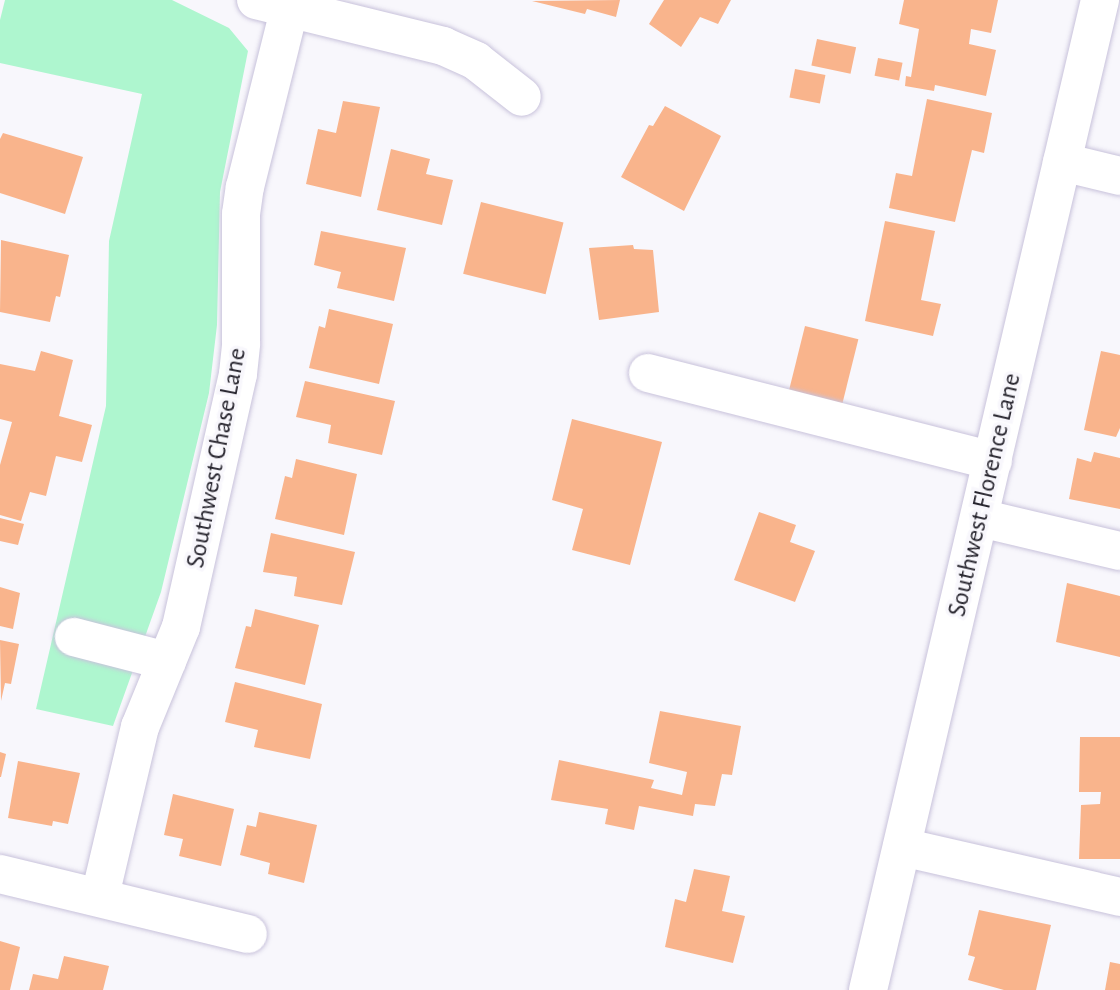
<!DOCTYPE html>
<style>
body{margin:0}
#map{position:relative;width:1120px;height:990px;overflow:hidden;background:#f8f7fc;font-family:"Alegreya Sans",sans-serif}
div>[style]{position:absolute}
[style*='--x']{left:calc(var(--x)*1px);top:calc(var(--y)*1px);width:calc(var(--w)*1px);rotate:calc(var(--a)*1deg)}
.green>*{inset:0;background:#aef6cf}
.building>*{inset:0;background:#f9b48c;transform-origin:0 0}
.roads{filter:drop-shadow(0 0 2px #c8c2db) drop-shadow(0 0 2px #c8c2db)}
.minor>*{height:38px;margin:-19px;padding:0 19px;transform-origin:19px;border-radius:19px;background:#fff}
span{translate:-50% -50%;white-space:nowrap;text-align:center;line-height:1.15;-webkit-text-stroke:7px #f8f7fc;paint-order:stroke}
.street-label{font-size:26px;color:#25232c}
</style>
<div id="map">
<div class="green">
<div style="clip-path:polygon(5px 0,172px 0,229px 28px,248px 51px,220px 192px,217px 325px,209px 393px,161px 592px,113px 726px,36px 709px,106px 406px,109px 241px,142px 94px,0 63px,0 20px)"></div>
</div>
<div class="building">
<div style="clip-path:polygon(620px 0,616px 17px,587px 9px,585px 14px,532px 1px)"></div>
<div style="clip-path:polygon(664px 0,731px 0,718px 24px,700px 17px,681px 47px,649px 24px)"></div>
<div style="clip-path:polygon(904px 0,998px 0,991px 33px,971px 29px,969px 44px,996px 50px,986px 96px,935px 85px,934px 91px,905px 86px,906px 76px,911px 77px,919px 29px,899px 24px)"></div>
<div style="left:817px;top:39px;width:40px;height:27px;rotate:12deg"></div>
<div style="left:878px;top:58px;width:25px;height:18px;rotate:11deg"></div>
<div style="left:795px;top:69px;width:31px;height:29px;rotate:11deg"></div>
<div style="clip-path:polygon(927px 99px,992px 113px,984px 153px,972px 150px,955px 222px,889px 208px,896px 173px,912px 176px)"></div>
<div style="clip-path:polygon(343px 101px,380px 107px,361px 197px,306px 184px,318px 129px,336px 133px)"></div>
<div style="clip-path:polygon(665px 106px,721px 136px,684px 211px,621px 177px,649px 125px,653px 126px)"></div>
<div style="clip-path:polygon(3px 133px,83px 157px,65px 214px,0 193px,0 139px)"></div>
<div style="clip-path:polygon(391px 149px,430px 159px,426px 174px,453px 180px,442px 225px,377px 210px)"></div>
<div style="left:481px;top:202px;width:85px;height:74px;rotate:14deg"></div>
<div style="clip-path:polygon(885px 221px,935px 231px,921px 300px,941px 304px,933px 336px,865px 321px)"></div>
<div style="clip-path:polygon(321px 231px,406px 248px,394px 301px,337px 288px,341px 272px,314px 265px)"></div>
<div style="clip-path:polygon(1px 240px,69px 255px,60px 297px,56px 296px,50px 322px,0 312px)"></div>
<div style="clip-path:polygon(633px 245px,634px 249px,653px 250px,659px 312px,599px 320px,589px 248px)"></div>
<div style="clip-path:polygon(329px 309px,393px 324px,379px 384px,309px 368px,319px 326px,325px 328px)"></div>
<div style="left:805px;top:326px;width:55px;height:71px;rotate:14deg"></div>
<div style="clip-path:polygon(41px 351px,73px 360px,59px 416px,92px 425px,82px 462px,56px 456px,46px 496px,30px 492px,21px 521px,0 515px,0 465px,12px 422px,0 419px,0 364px,35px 371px)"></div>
<div style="clip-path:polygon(1101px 351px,1120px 355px,1120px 428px,1116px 437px,1084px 430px)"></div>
<div style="clip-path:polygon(305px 381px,395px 401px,382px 455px,328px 443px,331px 425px,296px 417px)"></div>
<div style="clip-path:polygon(572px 419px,662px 442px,630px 565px,572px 550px,583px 509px,552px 500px)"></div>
<div style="clip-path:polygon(1094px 452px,1120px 458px,1120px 509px,1069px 499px,1077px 458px,1091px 462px)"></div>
<div style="clip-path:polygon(296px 459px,357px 474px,344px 535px,275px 519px,285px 476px,292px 478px)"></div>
<div style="clip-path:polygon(759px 512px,796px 525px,790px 542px,815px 551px,795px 602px,734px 580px)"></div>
<div style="clip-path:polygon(0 518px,24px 524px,18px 545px,0 541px)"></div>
<div style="clip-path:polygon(271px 533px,355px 552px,342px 605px,294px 596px,297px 577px,263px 572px)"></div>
<div style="clip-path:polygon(1067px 583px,1120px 596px,1120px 657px,1056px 642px)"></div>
<div style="clip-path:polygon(0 587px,20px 593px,13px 629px,0 626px)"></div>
<div style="clip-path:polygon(255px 609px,319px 625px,305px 685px,235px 668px,246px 626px,251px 627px)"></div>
<div style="clip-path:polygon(0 640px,19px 644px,11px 684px,5px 683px,1px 701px)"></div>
<div style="clip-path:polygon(235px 682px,322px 704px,310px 759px,254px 747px,258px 730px,225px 722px)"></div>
<div style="clip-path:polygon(660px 711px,741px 726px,732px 775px,722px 774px,715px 806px,695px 804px,693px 816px,639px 806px,634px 830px,605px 824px,608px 809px,551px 800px,559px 760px,654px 780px,651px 788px,682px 795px,687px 772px,649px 763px)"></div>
<div style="clip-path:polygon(1080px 737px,1120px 737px,1120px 859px,1079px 859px,1081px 805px,1100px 804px,1101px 792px,1079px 792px)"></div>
<div style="clip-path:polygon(0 752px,6px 754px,1px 777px,0 777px)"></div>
<div style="clip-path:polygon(18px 761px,80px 773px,68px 824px,53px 821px,52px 826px,8px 818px)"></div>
<div style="clip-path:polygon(173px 794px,234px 809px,221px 866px,179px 856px,183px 839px,164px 835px)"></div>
<div style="clip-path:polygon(259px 812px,317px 825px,304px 883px,268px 874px,270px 863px,240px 855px,247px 825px,256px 827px)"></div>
<div style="clip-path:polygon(694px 869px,730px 876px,722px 911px,745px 916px,733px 963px,665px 947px,675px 899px,686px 902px)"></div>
<div style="clip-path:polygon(979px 910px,1051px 925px,1036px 990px,1004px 990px,968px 980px,975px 957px,968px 955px)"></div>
<div style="clip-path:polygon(0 941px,20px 947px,10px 990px,0 990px)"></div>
<div style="clip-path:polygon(64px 956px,109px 966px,103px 990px,29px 990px,33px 974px,58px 979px)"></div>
<div style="clip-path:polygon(1110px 962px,1120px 964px,1120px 990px,1105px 990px)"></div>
</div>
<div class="roads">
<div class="minor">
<div style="--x:256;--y:0;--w:193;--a:13.8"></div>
<div style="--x:443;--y:46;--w:36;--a:24"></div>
<div style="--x:476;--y:61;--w:58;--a:38"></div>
<div style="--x:1062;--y:162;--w:60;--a:13.6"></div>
<div style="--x:648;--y:373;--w:356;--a:14.3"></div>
<div style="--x:980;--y:518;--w:144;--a:13.3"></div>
<div style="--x:74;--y:637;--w:96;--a:14.5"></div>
<div style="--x:902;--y:847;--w:224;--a:12.9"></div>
<div style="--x:0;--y:874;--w:255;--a:13.6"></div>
<div style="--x:100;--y:896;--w:174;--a:-76.7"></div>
<div style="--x:140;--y:727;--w:108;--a:-67.7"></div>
<div style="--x:181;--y:627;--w:259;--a:-77.3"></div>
<div style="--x:238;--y:374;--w:31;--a:-84"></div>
<div style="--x:241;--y:343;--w:129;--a:-90"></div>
<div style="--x:241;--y:214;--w:27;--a:-82"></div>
<div style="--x:245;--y:187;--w:182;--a:-76"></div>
<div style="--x:868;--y:990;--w:1017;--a:-76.81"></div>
</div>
</div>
<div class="street-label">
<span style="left:217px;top:458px;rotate:-79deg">Southwest Chase Lane</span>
<span style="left:985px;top:495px;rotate:-77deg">Southwest Florence Lane</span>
</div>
</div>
